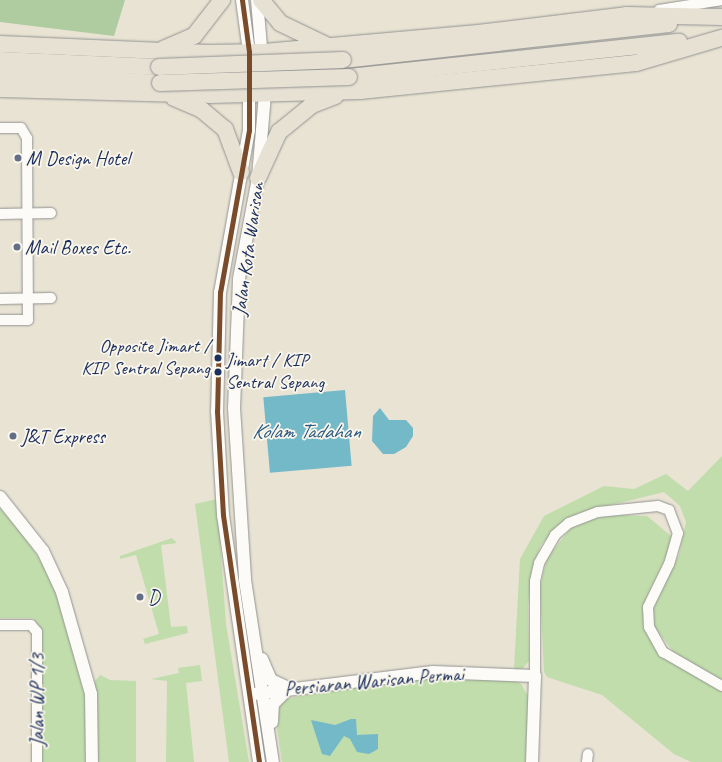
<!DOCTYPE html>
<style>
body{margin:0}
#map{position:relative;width:722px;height:762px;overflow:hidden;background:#e8e3d3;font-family:Caveat,sans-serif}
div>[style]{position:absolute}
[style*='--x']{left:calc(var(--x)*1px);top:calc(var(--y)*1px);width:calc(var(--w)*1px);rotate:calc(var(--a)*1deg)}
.green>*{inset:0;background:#c0ddab}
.forest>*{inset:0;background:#afcba0}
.water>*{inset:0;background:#74b9c8;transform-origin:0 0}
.roads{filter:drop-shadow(0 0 1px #929392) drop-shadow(0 0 1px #929392)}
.minor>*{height:10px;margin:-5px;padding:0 5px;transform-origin:5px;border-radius:5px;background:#fcfbf8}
.tertiary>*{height:12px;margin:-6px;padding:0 6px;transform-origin:6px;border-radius:6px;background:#fcfbf8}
.trunk>*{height:16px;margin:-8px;padding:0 8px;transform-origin:8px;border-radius:8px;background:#e7e1d4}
.bridges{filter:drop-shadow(0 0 1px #929392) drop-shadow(0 0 1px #929392)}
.trunk-bridge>*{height:16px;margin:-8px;padding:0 8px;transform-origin:8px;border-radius:8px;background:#e7e1d4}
.bus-1>*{height:5px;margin:-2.5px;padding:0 2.5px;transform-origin:2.5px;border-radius:2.5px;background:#7a4b2a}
.dots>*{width:11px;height:11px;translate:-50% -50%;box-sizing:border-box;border:2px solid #fbf7ec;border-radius:50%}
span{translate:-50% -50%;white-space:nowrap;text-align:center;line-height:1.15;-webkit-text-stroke:3.5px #fbf7ec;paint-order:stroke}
.bus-label{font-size:19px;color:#1b2f5e}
.right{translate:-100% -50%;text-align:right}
.left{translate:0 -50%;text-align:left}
.poi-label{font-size:20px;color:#1b2f5e}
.street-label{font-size:20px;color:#1b2f5e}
.water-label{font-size:21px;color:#295981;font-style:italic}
</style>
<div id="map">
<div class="green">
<div style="clip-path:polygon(722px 456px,722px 680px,675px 654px,653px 625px,651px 613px,679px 555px,686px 522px,680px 506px,664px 492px,579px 513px,552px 532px,541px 545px,532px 568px,528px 606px,529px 661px,522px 669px,514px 669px,520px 559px,544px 516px,604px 486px,634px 489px,666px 474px,688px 491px)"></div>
<div style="clip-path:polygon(217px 499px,226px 624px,249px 762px,229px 762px,195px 504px)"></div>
<div style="clip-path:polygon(0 508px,27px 540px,53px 581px,86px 697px,86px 762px,41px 762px,41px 629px,33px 618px,0 618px)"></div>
<div style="clip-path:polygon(616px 515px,647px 516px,671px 536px,671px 546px,646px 598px,643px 625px,659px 653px,722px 692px,722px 762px,691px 762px,674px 754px,602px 695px,547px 677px,544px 672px,540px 587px,547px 558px,570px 529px,590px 519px)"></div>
<div style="clip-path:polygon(172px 538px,177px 543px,161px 545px,171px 627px,187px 626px,188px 633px,145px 644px,143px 639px,159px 634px,136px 555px,120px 559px,120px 556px)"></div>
<div style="clip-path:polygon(200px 665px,202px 681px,186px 683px,194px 762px,166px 762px,167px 681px,151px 679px,179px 673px,178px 668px)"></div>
<div style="clip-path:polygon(100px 675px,110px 680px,136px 681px,136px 762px,96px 762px,95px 681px)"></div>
<div style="clip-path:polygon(412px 675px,512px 678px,521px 684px,528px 696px,526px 762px,282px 762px,275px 714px,285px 699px)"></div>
</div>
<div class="forest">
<div style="clip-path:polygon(0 0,125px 0,114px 36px,0 22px)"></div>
</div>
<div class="water">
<div style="left:345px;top:390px;width:76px;height:82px;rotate:85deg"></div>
<div style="clip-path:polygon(380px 408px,389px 420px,406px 420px,413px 428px,413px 436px,406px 447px,394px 454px,383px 454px,372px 441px,373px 416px)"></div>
<div style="clip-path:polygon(351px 719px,356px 719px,357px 735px,378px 734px,378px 749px,369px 754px,357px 752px,350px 739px,344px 736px,330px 756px,322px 754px,311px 720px,335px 725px)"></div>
</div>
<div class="roads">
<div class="minor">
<div style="--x:659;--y:10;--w:64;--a:-9"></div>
<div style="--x:0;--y:128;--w:21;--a:0"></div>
<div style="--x:21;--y:128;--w:12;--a:59"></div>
<div style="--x:27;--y:138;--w:182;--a:89.7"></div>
<div style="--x:28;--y:320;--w:28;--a:180"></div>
<div style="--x:0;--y:214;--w:51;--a:-1.1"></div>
<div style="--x:0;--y:299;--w:51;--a:-1.1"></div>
<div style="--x:0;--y:625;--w:31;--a:0"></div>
<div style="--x:31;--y:625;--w:9;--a:49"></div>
<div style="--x:37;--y:632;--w:130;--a:90"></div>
<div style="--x:535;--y:676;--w:95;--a:-90"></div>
<div style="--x:535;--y:581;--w:18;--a:-77"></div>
<div style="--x:539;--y:563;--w:32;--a:-60"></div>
<div style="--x:555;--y:535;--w:18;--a:-41"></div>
<div style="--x:569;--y:523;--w:31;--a:-21"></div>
<div style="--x:598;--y:512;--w:60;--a:-5.7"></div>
<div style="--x:658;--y:506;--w:12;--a:20"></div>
<div style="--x:669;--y:510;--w:25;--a:69"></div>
<div style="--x:678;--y:533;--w:32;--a:106"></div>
<div style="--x:669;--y:564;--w:48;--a:116"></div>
<div style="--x:648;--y:607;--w:20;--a:87"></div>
<div style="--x:649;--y:627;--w:29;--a:61"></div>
<div style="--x:663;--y:652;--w:68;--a:30"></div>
<div style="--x:587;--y:762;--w:8;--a:-83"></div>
</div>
<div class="tertiary">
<div style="--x:242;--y:0;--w:52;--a:82.3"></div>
<div style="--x:249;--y:52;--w:78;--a:90"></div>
<div style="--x:249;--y:130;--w:165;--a:100.1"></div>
<div style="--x:220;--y:292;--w:119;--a:91.4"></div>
<div style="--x:217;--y:411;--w:104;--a:86.7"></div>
<div style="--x:223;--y:515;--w:250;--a:81.7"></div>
<div style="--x:257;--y:0;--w:94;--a:85.1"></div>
<div style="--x:265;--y:94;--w:84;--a:94.8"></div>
<div style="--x:258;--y:178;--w:103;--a:100.7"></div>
<div style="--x:239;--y:279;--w:129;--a:92.2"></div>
<div style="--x:234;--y:408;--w:172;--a:86.3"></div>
<div style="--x:245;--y:580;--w:184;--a:81.3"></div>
<div style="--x:0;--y:497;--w:69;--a:51.5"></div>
<div style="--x:43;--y:551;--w:45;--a:65.1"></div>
<div style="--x:62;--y:592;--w:106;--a:74.1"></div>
<div style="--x:91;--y:694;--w:68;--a:89.2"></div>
<div style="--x:262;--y:659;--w:23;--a:67"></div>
<div style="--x:271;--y:680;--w:19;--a:25"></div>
<div style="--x:254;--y:694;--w:180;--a:-7"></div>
<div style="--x:433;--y:672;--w:102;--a:2.2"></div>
<div style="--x:535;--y:676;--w:86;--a:92"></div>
<div style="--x:272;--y:722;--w:18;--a:-87"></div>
<div style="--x:273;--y:704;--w:23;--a:-45"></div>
</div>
<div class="trunk">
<div style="--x:261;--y:0;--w:30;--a:50"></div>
<div style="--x:280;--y:23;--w:51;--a:25.6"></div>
<div style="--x:0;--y:44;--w:209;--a:2.5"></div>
<div style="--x:209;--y:53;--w:55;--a:-1"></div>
<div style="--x:264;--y:52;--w:215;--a:-5.1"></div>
<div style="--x:478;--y:33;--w:149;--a:-6.9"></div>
<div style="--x:626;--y:15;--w:96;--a:1.2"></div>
<div style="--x:163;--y:49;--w:34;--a:-23"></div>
<div style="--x:194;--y:36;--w:46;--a:-52.1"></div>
<div style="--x:0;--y:60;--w:159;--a:2.5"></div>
<div style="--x:343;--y:60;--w:328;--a:-6.3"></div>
<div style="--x:0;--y:74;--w:160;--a:3.2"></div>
<div style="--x:349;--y:77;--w:332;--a:-6.1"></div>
<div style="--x:0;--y:89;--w:210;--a:1.6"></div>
<div style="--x:210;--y:95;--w:150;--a:-1.5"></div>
<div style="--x:360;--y:91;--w:277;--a:-5.8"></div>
<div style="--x:636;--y:63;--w:89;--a:-16.4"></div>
<div style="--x:174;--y:98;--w:30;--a:23"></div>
<div style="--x:202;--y:110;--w:30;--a:40"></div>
<div style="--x:225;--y:129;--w:46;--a:69.6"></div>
<div style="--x:258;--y:178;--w:51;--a:-65.5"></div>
<div style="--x:279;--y:132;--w:43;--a:-39.3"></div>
<div style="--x:312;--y:105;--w:25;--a:-21"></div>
</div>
</div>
<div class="bridges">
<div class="trunk-bridge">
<div style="--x:159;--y:67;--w:184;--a:-2.2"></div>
<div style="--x:160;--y:83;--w:189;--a:-1.8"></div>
</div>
</div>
<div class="bus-1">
<div style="--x:242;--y:0;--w:52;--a:82.3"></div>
<div style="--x:249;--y:52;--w:78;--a:90"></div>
<div style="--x:249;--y:130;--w:165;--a:100.1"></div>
<div style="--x:220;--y:292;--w:119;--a:91.4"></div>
<div style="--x:217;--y:411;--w:104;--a:86.7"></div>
<div style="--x:223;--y:515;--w:250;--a:81.7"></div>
</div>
<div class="dots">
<div style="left:18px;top:158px;background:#636e87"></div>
<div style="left:17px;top:247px;background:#636e87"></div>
<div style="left:218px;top:358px;background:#1b2f5e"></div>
<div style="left:218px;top:372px;background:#1b2f5e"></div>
<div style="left:13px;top:436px;background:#636e87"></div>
<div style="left:140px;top:597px;background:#636e87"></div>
</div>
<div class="bus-label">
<span class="right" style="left:210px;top:358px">Opposite Jimart /<br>KIP Sentral Sepang</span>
<span class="left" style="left:226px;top:372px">Jimart / KIP<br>Sentral Sepang</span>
</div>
<div class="poi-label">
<span class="left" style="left:26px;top:158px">M Design Hotel</span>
<span class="left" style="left:25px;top:247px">Mail Boxes Etc.</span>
<span class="left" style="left:21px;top:436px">J&amp;T Express</span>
<span class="left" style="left:148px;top:597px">D</span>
</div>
<div class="street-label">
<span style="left:248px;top:249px;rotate:-82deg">Jalan Kota Warisan</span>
<span style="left:374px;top:681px;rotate:-5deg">Persiaran Warisan Permai</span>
<span style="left:37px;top:700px;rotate:-90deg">Jalan WP 1/3</span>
</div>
<div class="water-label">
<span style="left:306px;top:431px">Kolam Tadahan</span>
</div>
</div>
